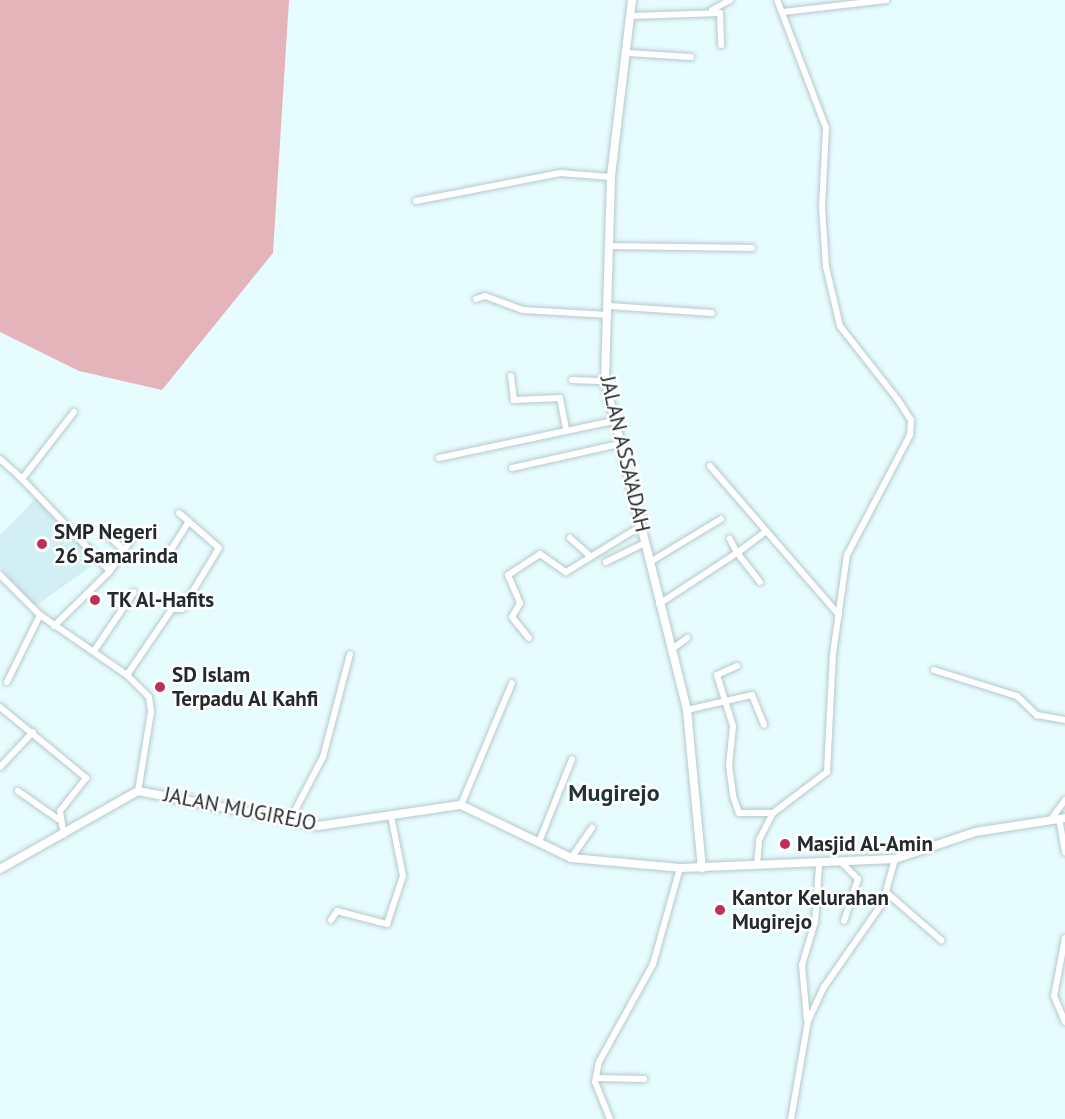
<!DOCTYPE html>
<style>
body{margin:0}
#map{position:relative;width:1065px;height:1119px;overflow:hidden;background:#e7fcff;font-family:"PT Sans",sans-serif}
div>[style]{position:absolute}
[style*='--x']{left:calc(var(--x)*1px);top:calc(var(--y)*1px);width:calc(var(--w)*1px);rotate:calc(var(--a)*1deg)}
.built>*{inset:0;background:#d1eff4}
.forest>*{inset:0;background:#e5b4ba}
.roads{filter:drop-shadow(0 0 2px #b5c9cb) drop-shadow(0 0 2px #b5c9cb)}
.minor>*{height:6px;margin:-3px;padding:0 3px;transform-origin:3px;border-radius:3px;background:#fff}
.tertiary>*{height:8px;margin:-4px;padding:0 4px;transform-origin:4px;border-radius:4px;background:#fff}
.dots>*{width:16px;height:16px;translate:-50% -50%;box-sizing:border-box;border:3px solid #fff;border-radius:50%}
span{translate:-50% -50%;white-space:nowrap;text-align:center;line-height:1.15;-webkit-text-stroke:5px #fff;paint-order:stroke}
.street-label{font-size:21px;color:#222a2b}
.poi-label{font-size:21px;color:#222a2b;font-weight:700}
.left{translate:0 -50%;text-align:left}
.quarter-label{font-size:24px;color:#243537;font-weight:700}
</style>
<div id="map">
<div class="built">
<div style="clip-path:polygon(39px 495px,100px 560px,34px 607px,0 568px,0 535px)"></div>
</div>
<div class="forest">
<div style="clip-path:polygon(0 0,289px 0,273px 253px,162px 390px,79px 371px,0 332px)"></div>
</div>
<div class="roads">
<div class="minor">
<div style="--x:712;--y:10;--w:21;--a:-29"></div>
<div style="--x:783;--y:12;--w:104;--a:-6.6"></div>
<div style="--x:631;--y:16;--w:89;--a:-1.9"></div>
<div style="--x:720;--y:13;--w:32;--a:88"></div>
<div style="--x:628;--y:53;--w:63;--a:3.6"></div>
<div style="--x:416;--y:201;--w:147;--a:-11"></div>
<div style="--x:560;--y:173;--w:51;--a:4.5"></div>
<div style="--x:611;--y:246;--w:141;--a:0.8"></div>
<div style="--x:476;--y:299;--w:9;--a:-18"></div>
<div style="--x:485;--y:296;--w:40;--a:20.2"></div>
<div style="--x:523;--y:310;--w:85;--a:3.4"></div>
<div style="--x:609;--y:306;--w:103;--a:3.9"></div>
<div style="--x:511;--y:376;--w:24;--a:83"></div>
<div style="--x:514;--y:400;--w:46;--a:-2.5"></div>
<div style="--x:560;--y:398;--w:32;--a:79"></div>
<div style="--x:572;--y:380;--w:33;--a:2"></div>
<div style="--x:439;--y:458;--w:178;--a:-12"></div>
<div style="--x:0;--y:459;--w:30;--a:42"></div>
<div style="--x:22;--y:479;--w:85;--a:-52.2"></div>
<div style="--x:710;--y:466;--w:197;--a:49.1"></div>
<div style="--x:512;--y:468;--w:110;--a:-12.6"></div>
<div style="--x:22;--y:479;--w:127;--a:46.3"></div>
<div style="--x:104;--y:532;--w:27;--a:42"></div>
<div style="--x:570;--y:538;--w:28;--a:42"></div>
<div style="--x:167;--y:556;--w:41;--a:-57.8"></div>
<div style="--x:606;--y:562;--w:43;--a:-26"></div>
<div style="--x:650;--y:562;--w:83;--a:-31.2"></div>
<div style="--x:0;--y:575;--w:57;--a:45"></div>
<div style="--x:40;--y:615;--w:106;--a:34.6"></div>
<div style="--x:127;--y:675;--w:31;--a:45"></div>
<div style="--x:149;--y:697;--w:15;--a:82"></div>
<div style="--x:151;--y:712;--w:80;--a:99.3"></div>
<div style="--x:760;--y:582;--w:37;--a:-128"></div>
<div style="--x:737;--y:553;--w:36;--a:-37"></div>
<div style="--x:659;--y:604;--w:93;--a:-33.2"></div>
<div style="--x:737;--y:553;--w:16;--a:-117"></div>
<div style="--x:54;--y:626;--w:78;--a:-44.5"></div>
<div style="--x:110;--y:571;--w:45;--a:-56"></div>
<div style="--x:529;--y:638;--w:27;--a:-129"></div>
<div style="--x:512;--y:617;--w:16;--a:-60"></div>
<div style="--x:520;--y:603;--w:30;--a:-113"></div>
<div style="--x:508;--y:575;--w:38;--a:-33"></div>
<div style="--x:540;--y:554;--w:32;--a:35"></div>
<div style="--x:566;--y:572;--w:88;--a:-31.5"></div>
<div style="--x:672;--y:649;--w:19;--a:-36"></div>
<div style="--x:94;--y:651;--w:71;--a:-55.9"></div>
<div style="--x:737;--y:666;--w:22;--a:156"></div>
<div style="--x:717;--y:675;--w:53;--a:72.6"></div>
<div style="--x:733;--y:726;--w:40;--a:95.7"></div>
<div style="--x:729;--y:766;--w:30;--a:82"></div>
<div style="--x:733;--y:796;--w:18;--a:71"></div>
<div style="--x:739;--y:813;--w:34;--a:0"></div>
<div style="--x:934;--y:670;--w:87;--a:17.4"></div>
<div style="--x:1017;--y:696;--w:28;--a:44"></div>
<div style="--x:1037;--y:715;--w:28;--a:10"></div>
<div style="--x:127;--y:675;--w:80;--a:-55.7"></div>
<div style="--x:172;--y:609;--w:10;--a:0"></div>
<div style="--x:182;--y:609;--w:71;--a:-58.8"></div>
<div style="--x:219;--y:548;--w:53;--a:-138.8"></div>
<div style="--x:7;--y:682;--w:75;--a:-63.8"></div>
<div style="--x:0;--y:707;--w:112;--a:39.5"></div>
<div style="--x:86;--y:778;--w:42;--a:128.2"></div>
<div style="--x:60;--y:811;--w:24;--a:81"></div>
<div style="--x:687;--y:710;--w:67;--a:-13"></div>
<div style="--x:752;--y:695;--w:32;--a:68"></div>
<div style="--x:0;--y:767;--w:48;--a:-46.7"></div>
<div style="--x:18;--y:791;--w:49;--a:35"></div>
<div style="--x:461;--y:805;--w:132;--a:-67.3"></div>
<div style="--x:1052;--y:818;--w:22;--a:-54"></div>
<div style="--x:1059;--y:818;--w:35;--a:80"></div>
<div style="--x:290;--y:820;--w:71;--a:-62.4"></div>
<div style="--x:323;--y:757;--w:106;--a:-75.3"></div>
<div style="--x:539;--y:842;--w:89;--a:-68.3"></div>
<div style="--x:571;--y:858;--w:37;--a:-55"></div>
<div style="--x:843;--y:864;--w:21;--a:45"></div>
<div style="--x:858;--y:879;--w:44;--a:108.4"></div>
<div style="--x:757;--y:865;--w:25;--a:-85"></div>
<div style="--x:759;--y:840;--w:30;--a:-63"></div>
<div style="--x:773;--y:813;--w:68;--a:-37.2"></div>
<div style="--x:827;--y:772;--w:118;--a:-87.1"></div>
<div style="--x:833;--y:654;--w:100;--a:-82"></div>
<div style="--x:847;--y:555;--w:136;--a:-62.3"></div>
<div style="--x:910;--y:435;--w:15;--a:-86"></div>
<div style="--x:911;--y:420;--w:24;--a:-123"></div>
<div style="--x:898;--y:400;--w:94;--a:-128.1"></div>
<div style="--x:840;--y:326;--w:61;--a:-103.3"></div>
<div style="--x:826;--y:267;--w:60;--a:-93.8"></div>
<div style="--x:822;--y:207;--w:79;--a:-87.1"></div>
<div style="--x:826;--y:128;--w:137;--a:-110.9"></div>
<div style="--x:887;--y:893;--w:72;--a:41"></div>
<div style="--x:331;--y:920;--w:11;--a:-56"></div>
<div style="--x:337;--y:911;--w:52;--a:14.6"></div>
<div style="--x:387;--y:924;--w:51;--a:-71.6"></div>
<div style="--x:403;--y:876;--w:61;--a:-101.3"></div>
<div style="--x:1065;--y:938;--w:59;--a:100.7"></div>
<div style="--x:1054;--y:996;--w:28;--a:67"></div>
<div style="--x:807;--y:1020;--w:55;--a:-95.2"></div>
<div style="--x:802;--y:965;--w:45;--a:-73.2"></div>
<div style="--x:815;--y:922;--w:56;--a:-85.9"></div>
<div style="--x:596;--y:1078;--w:48;--a:1.2"></div>
<div style="--x:610;--y:1119;--w:40;--a:-112"></div>
<div style="--x:595;--y:1082;--w:20;--a:-79"></div>
<div style="--x:599;--y:1062;--w:112;--a:-61.1"></div>
<div style="--x:653;--y:964;--w:100;--a:-74.3"></div>
<div style="--x:791;--y:1119;--w:99;--a:-80.2"></div>
<div style="--x:808;--y:1021;--w:38;--a:-65"></div>
<div style="--x:824;--y:987;--w:103;--a:-55.2"></div>
<div style="--x:883;--y:902;--w:45;--a:-74.4"></div>
</div>
<div class="tertiary">
<div style="--x:632;--y:0;--w:178;--a:96.8"></div>
<div style="--x:611;--y:177;--w:204;--a:91.7"></div>
<div style="--x:605;--y:381;--w:339;--a:76"></div>
<div style="--x:687;--y:710;--w:159;--a:84.6"></div>
<div style="--x:0;--y:869;--w:159;--a:-29.5"></div>
<div style="--x:138;--y:791;--w:183;--a:11"></div>
<div style="--x:318;--y:826;--w:145;--a:-8.4"></div>
<div style="--x:461;--y:805;--w:122;--a:25.7"></div>
<div style="--x:571;--y:858;--w:109;--a:5.2"></div>
<div style="--x:680;--y:868;--w:215;--a:-2.4"></div>
<div style="--x:895;--y:859;--w:84;--a:-18.6"></div>
<div style="--x:975;--y:832;--w:91;--a:-8.8"></div>
</div>
</div>
<div class="dots">
<div style="left:42px;top:544px;background:#c03056"></div>
<div style="left:95px;top:600px;background:#c03056"></div>
<div style="left:160px;top:687px;background:#c03056"></div>
<div style="left:785px;top:844px;background:#c03056"></div>
<div style="left:720px;top:910px;background:#c03056"></div>
</div>
<div class="street-label">
<span style="left:625px;top:454px;rotate:77deg">JALAN ASSA'ADAH</span>
<span style="left:240px;top:809px;rotate:11deg">JALAN MUGIREJO</span>
</div>
<div class="poi-label">
<span class="left" style="left:54px;top:544px">SMP Negeri<br>26 Samarinda</span>
<span class="left" style="left:107px;top:600px">TK Al-Hafits</span>
<span class="left" style="left:172px;top:687px">SD Islam<br>Terpadu Al Kahfi</span>
<span class="left" style="left:797px;top:844px">Masjid Al-Amin</span>
<span class="left" style="left:732px;top:910px">Kantor Kelurahan<br>Mugirejo</span>
</div>
<div class="quarter-label">
<span style="left:614px;top:793px">Mugirejo</span>
</div>
</div>
